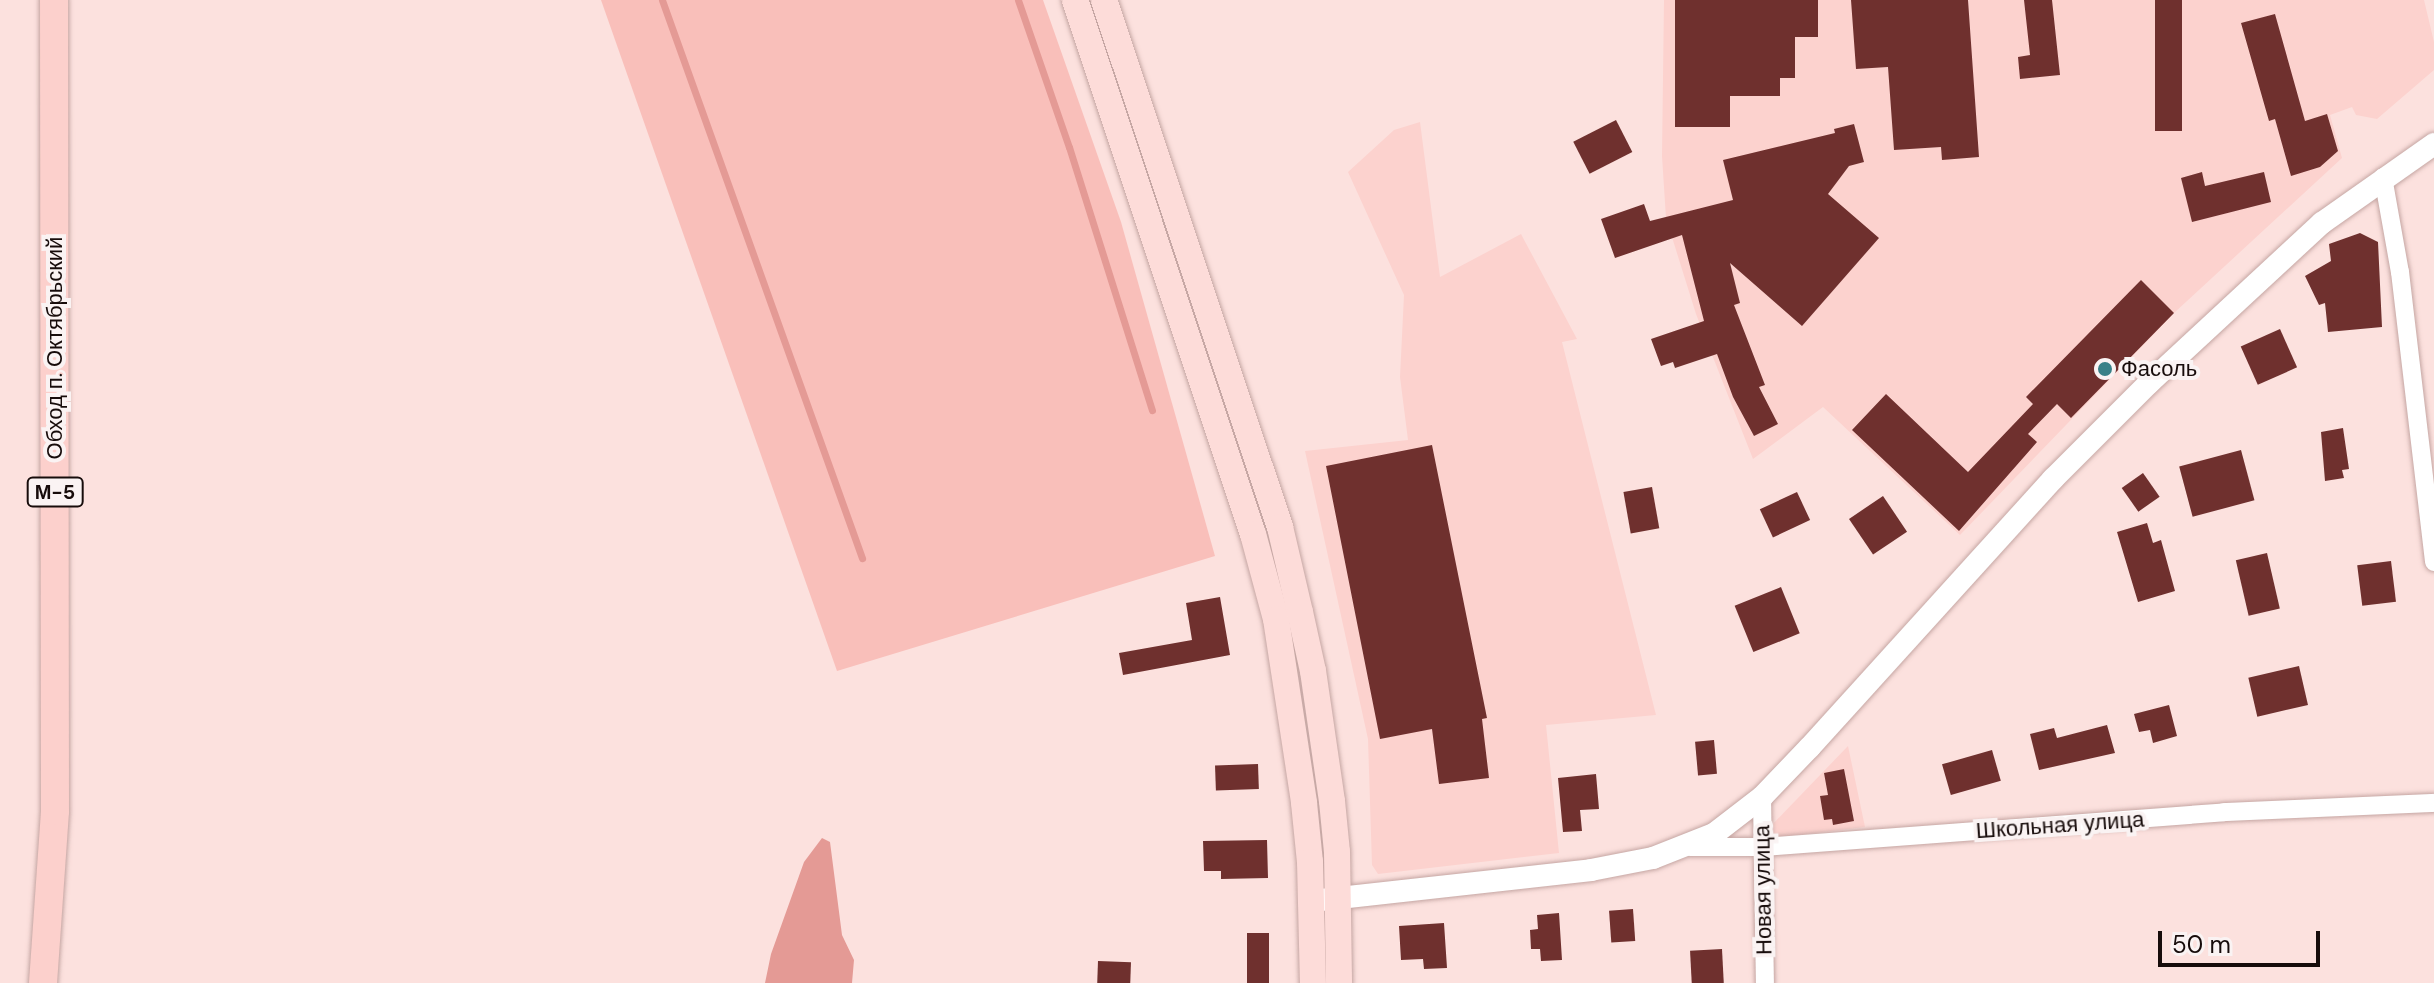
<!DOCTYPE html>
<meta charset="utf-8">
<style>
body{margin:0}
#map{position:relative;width:2434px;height:983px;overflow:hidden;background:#fce1de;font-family:"DM Sans",sans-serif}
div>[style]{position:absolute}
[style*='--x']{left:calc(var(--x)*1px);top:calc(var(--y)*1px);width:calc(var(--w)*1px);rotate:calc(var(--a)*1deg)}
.built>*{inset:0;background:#fcd2ce}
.green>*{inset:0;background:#f9bfba}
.water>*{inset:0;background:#e49a95}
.stream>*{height:7px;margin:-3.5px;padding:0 3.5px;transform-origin:3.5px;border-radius:3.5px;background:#e49a95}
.building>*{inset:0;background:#6f302e;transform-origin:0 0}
.roads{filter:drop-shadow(0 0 2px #c5a6a3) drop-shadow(0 0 2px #c5a6a3)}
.minor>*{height:18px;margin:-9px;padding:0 9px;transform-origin:9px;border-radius:9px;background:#fff}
.tertiary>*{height:22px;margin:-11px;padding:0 11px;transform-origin:11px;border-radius:11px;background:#fff}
.primary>*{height:26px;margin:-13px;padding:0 13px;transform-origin:13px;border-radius:13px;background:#fddcd9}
.trunk>*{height:28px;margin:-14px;padding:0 14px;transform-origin:14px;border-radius:14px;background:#fcd0cc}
.dots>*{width:22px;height:22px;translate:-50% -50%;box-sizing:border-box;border:4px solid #faf3f3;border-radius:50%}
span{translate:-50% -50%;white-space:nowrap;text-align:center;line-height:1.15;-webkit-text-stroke:8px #faf3f3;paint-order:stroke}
.shield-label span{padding:2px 6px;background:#faf3f3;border:2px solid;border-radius:6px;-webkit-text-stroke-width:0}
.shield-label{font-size:20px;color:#170c0b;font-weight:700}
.street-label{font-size:22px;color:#170c0b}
.poi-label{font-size:22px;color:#170c0b}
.left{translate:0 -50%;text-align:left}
.scale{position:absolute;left:2158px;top:931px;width:162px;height:36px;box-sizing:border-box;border:4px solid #170c0b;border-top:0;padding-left:10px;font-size:24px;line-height:28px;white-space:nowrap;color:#170c0b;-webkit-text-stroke:6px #faf3f3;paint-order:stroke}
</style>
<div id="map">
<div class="built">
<div style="clip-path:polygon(1664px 0,2424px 0,2434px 42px,2434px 70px,2377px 119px,2356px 115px,2352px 107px,2330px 115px,2342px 158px,2174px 313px,1960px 535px,1823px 407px,1753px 459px,1696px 314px,1666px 218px,1662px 156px)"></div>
<div style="clip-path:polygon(1420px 122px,1440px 277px,1521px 234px,1577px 339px,1562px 342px,1656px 715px,1546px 725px,1559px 853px,1378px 874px,1372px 865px,1368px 739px,1305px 451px,1408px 440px,1400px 377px,1404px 295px,1348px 172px,1394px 130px)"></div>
<div style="clip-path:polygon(1848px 746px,1865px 827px,1772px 838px,1770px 827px)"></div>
</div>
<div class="green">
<div style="clip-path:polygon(601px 0,1043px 0,1121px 222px,1215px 556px,837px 671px)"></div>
</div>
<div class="water">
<div style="clip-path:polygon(822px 838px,830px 842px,842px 935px,854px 960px,852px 983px,765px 983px,771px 954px,804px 862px)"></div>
</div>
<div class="stream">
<div style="--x:662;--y:0;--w:593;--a:70.28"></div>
<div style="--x:1018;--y:0;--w:156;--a:70.9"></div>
<div style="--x:1069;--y:147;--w:276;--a:72.5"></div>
</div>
<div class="building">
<div style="clip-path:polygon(1675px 0,1818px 0,1818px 37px,1795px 37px,1795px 78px,1780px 78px,1780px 96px,1730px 96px,1730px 127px,1675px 127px)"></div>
<div style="clip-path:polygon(1851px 0,1968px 0,1979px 157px,1942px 160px,1941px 147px,1894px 150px,1888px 67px,1856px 69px)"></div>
<div style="clip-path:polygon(2024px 0,2052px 0,2060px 75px,2020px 79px,2018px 57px,2030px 55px)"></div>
<div style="left:2155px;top:0;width:27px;height:131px"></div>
<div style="clip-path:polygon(2275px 14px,2305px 121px,2327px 114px,2338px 151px,2320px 167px,2291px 176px,2275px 119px,2269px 121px,2241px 23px)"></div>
<div style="left:1616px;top:120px;width:36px;height:48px;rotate:63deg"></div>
<div style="clip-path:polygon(1854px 124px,1864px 162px,1849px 166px,1828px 194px,1879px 238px,1802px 326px,1730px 263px,1740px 303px,1734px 305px,1765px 385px,1759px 387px,1778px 424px,1754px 436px,1733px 397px,1717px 354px,1675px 368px,1673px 362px,1661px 366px,1651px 339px,1704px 321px,1682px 235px,1615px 258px,1601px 219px,1644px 204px,1650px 221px,1733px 200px,1723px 160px,1835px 133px,1834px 129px)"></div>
<div style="clip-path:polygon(2202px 172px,2205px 186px,2264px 172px,2271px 202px,2192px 222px,2181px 178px)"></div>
<div style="clip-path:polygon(2360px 233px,2378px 242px,2382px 327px,2328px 332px,2325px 303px,2319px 305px,2305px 276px,2331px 261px,2329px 244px)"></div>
<div style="clip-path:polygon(2141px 280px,2174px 313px,2071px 418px,2057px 404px,2028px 434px,2037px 442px,1959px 531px,1852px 430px,1886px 394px,1968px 472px,2033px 404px,2026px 397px)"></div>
<div style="left:2280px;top:329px;width:42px;height:43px;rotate:66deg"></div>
<div style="clip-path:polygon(2343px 428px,2349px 469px,2342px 470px,2344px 478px,2325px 481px,2321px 432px)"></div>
<div style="clip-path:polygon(1432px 445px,1487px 718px,1482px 719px,1489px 778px,1439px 784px,1432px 729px,1380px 739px,1326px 466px)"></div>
<div style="left:2241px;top:450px;width:52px;height:64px;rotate:75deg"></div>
<div style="left:2143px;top:473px;width:29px;height:26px;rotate:55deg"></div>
<div style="left:1652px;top:487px;width:42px;height:29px;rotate:80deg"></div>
<div style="left:1797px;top:492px;width:31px;height:41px;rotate:65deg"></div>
<div style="left:1883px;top:496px;width:43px;height:41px;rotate:56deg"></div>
<div style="clip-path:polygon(2147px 523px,2153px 543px,2161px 540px,2175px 591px,2138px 602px,2117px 532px)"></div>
<div style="left:2267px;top:553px;width:57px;height:32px;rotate:77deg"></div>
<div style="left:2391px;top:561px;width:41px;height:34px;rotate:83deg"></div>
<div style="left:1781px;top:587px;width:50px;height:50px;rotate:68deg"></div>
<div style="clip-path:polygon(1220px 597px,1230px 655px,1123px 675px,1119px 653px,1192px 640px,1186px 603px)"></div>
<div style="left:2299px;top:666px;width:40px;height:52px;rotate:77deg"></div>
<div style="clip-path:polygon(2169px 705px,2177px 736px,2153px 743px,2150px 730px,2139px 732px,2134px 714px)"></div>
<div style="clip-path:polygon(2107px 725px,2115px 753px,2039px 770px,2030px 734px,2054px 728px,2057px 738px)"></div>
<div style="left:1714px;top:740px;width:34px;height:19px;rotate:85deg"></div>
<div style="left:1992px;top:750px;width:32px;height:52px;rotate:74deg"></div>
<div style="left:1258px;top:764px;width:25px;height:43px;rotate:88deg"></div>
<div style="clip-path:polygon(1844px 769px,1854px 821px,1833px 825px,1832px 819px,1824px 820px,1820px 796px,1828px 795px,1824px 773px)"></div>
<div style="clip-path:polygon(1596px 774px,1599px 809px,1580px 810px,1582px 831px,1563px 832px,1558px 778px)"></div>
<div style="clip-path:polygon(1267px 840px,1268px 878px,1221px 879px,1221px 871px,1204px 871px,1203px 841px)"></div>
<div style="left:1633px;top:909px;width:32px;height:24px;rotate:86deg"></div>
<div style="clip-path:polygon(1559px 913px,1562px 960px,1541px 961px,1540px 949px,1531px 949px,1530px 930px,1538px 929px,1537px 915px)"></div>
<div style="clip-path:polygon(1444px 923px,1447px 968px,1424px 969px,1423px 959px,1401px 960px,1399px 926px)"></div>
<div style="left:1247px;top:933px;width:22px;height:50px"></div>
<div style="left:1722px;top:949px;width:34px;height:32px;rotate:87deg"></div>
<div style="left:1098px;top:961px;width:33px;height:22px;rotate:2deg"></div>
</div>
<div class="roads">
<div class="minor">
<div style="--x:2383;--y:177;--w:97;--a:79.9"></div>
<div style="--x:2400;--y:272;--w:292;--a:83.3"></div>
<div style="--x:1762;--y:797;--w:186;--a:89.1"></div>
<div style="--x:1690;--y:847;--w:73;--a:0"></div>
<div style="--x:1763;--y:847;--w:462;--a:-4.3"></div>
<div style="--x:2224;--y:812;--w:210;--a:-2.5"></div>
</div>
<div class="tertiary">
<div style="--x:1321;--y:900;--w:272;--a:-6.3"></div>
<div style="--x:1591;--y:870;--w:63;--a:-11"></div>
<div style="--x:1653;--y:858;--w:66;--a:-21.5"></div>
<div style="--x:1714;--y:834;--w:61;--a:-37.6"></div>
<div style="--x:1762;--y:797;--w:69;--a:-46.2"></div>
<div style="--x:1810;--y:747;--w:362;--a:-47.8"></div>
<div style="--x:2053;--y:479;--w:136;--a:-45"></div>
<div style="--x:2149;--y:383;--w:236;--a:-42.8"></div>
<div style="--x:2322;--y:223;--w:137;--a:-35.2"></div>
</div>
<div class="primary">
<div style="--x:1075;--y:0;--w:563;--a:71.57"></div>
<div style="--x:1253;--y:534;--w:88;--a:74.9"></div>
<div style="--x:1276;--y:619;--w:186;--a:81.3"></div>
<div style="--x:1304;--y:803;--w:59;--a:84.2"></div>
<div style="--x:1310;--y:862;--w:121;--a:88.6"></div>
<div style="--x:1104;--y:0;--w:556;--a:71.53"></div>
<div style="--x:1280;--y:527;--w:87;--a:76.8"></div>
<div style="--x:1300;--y:612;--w:60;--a:77.6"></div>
<div style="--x:1313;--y:671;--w:131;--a:81.7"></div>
<div style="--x:1332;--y:801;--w:51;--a:84.4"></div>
<div style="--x:1337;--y:852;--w:131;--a:89.1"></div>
</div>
<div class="trunk">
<div style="--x:43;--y:983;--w:172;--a:-86"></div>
<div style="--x:55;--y:811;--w:811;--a:-90.07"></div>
</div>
</div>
<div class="dots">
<div style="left:2105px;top:369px;background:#398188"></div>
</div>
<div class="shield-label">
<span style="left:55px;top:492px">М-5</span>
</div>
<div class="street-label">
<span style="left:55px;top:348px;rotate:-90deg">Обход п. Октябрьский</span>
<span style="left:2060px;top:825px;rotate:-4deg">Школьная улица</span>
<span style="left:1763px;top:890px;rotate:-91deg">Новая улица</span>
</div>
<div class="poi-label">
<span class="left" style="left:2121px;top:369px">Фасоль</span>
</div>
<div class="scale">50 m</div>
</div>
